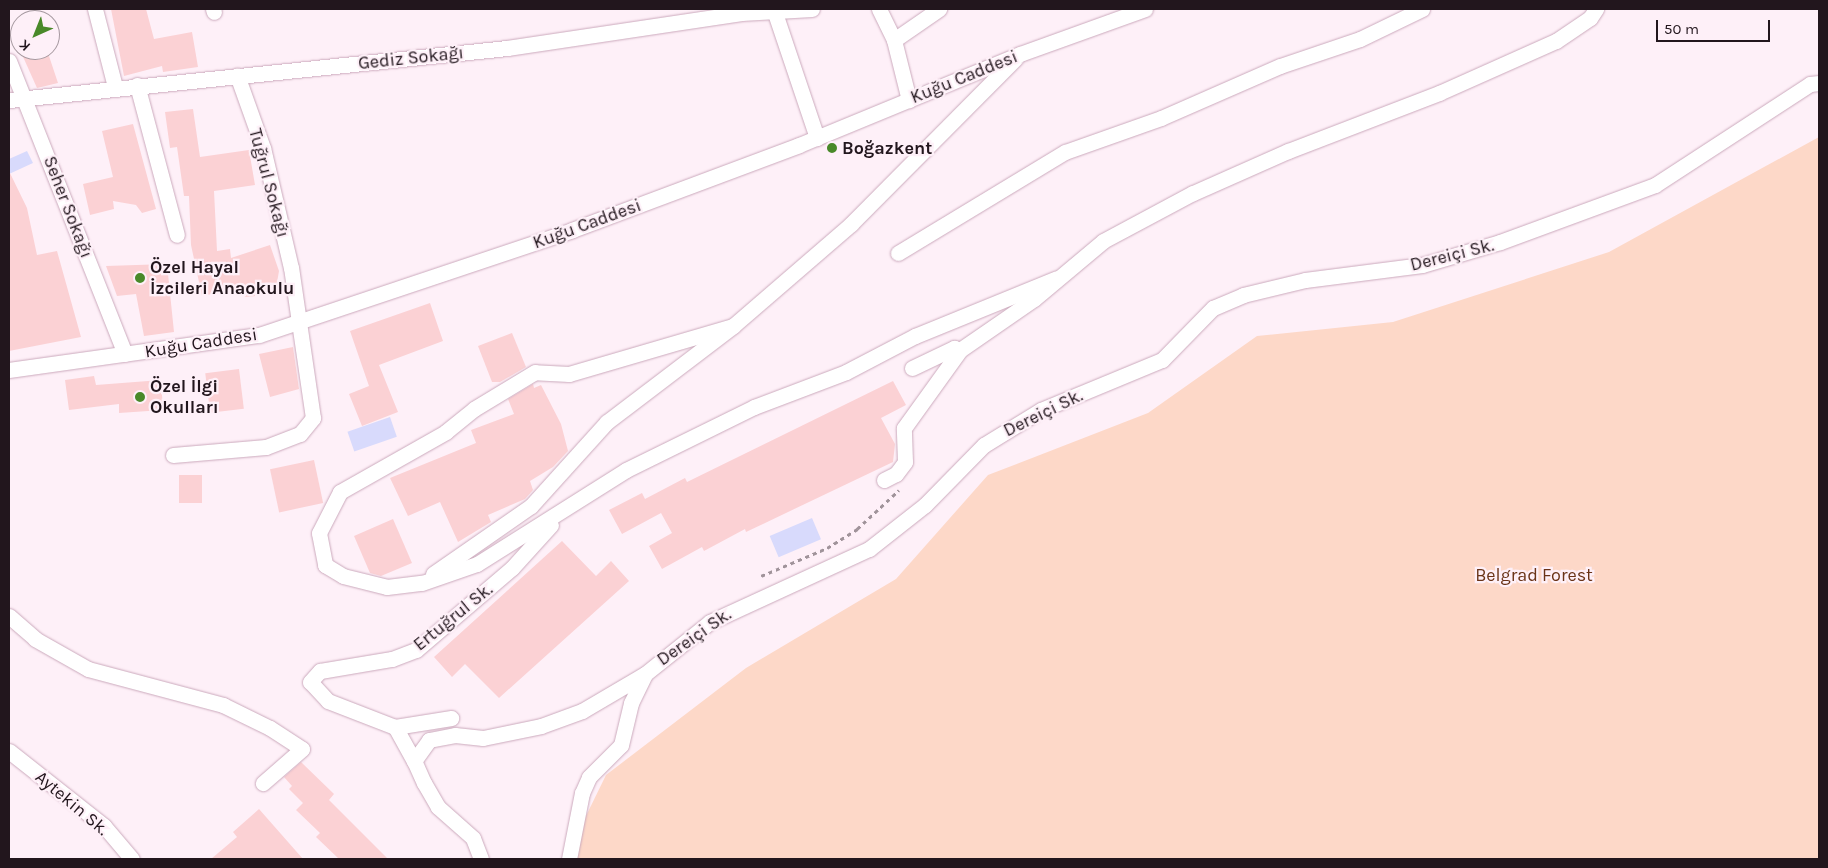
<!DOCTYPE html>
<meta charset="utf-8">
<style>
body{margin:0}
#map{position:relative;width:1828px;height:868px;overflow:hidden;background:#fef0f8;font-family:Karla,sans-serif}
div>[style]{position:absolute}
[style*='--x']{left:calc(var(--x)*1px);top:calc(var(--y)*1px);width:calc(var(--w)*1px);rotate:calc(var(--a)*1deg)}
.green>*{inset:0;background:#fdd8c8}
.water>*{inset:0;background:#d8dafc;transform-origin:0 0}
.building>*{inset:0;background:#fbd1d4;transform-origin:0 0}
.path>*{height:2.5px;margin-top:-1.25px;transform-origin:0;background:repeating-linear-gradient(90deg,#a0939a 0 4px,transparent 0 8px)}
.roads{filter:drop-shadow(0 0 1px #cba9bc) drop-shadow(0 0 1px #cba9bc)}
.minor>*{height:15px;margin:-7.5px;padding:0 7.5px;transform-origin:7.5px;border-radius:7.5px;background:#fff}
.dots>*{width:14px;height:14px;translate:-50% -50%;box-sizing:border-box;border:2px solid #fef0f8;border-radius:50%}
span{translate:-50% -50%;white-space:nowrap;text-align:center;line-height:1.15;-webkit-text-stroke:4.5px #fef0f8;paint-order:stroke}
.street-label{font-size:18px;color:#22161d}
.poi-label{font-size:18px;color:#22161d;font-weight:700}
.left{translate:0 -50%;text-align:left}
.park-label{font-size:18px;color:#6a3317}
.frame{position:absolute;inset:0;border:10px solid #22161d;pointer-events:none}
.north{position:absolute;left:10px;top:10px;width:50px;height:50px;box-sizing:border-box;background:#fef0f8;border:1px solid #a699a0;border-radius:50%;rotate:224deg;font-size:14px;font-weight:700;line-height:20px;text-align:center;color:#22161d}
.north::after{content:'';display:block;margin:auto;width:18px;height:22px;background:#498929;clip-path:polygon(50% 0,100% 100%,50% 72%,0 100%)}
.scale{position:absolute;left:1656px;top:20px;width:114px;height:22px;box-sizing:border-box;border:2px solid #22161d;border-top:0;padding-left:6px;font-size:15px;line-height:18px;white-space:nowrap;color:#22161d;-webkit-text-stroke:4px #fef0f8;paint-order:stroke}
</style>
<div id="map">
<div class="green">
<div style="clip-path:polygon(1819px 137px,1819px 859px,565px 859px,606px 775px,746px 668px,896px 579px,988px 475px,1148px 413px,1257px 336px,1393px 322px,1609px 252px)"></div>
</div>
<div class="water">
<div style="clip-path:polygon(27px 151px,33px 163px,9px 174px,9px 159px)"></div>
<div style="left:390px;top:417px;width:21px;height:45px;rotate:71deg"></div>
<div style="left:812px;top:518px;width:23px;height:46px;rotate:67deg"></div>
</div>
<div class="building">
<div style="clip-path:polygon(111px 9px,146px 9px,154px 39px,192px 32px,198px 67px,163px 72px,162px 66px,124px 76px)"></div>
<div style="clip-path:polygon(20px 50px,47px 50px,58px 83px,37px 88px)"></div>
<div style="clip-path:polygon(193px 109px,200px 157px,249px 150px,255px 185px,214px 191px,217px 251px,230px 249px,231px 258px,270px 245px,279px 271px,275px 294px,245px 297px,242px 288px,202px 296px,191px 245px,189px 196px,184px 196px,177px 147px,170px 148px,165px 112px)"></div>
<div style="clip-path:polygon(133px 124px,156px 209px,142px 213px,136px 205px,113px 201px,114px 209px,90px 215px,83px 184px,113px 177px,102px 131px)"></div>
<div style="clip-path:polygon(9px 171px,27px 208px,37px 255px,57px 251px,81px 337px,9px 351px)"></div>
<div style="clip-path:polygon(167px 264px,174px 332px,144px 336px,136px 294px,117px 296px,106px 266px)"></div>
<div style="clip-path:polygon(430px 303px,443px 341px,379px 365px,398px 412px,362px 426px,349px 394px,369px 386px,350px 331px)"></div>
<div style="clip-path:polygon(512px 333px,526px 367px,500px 382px,492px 382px,478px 346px)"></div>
<div style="clip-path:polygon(293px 347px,299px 389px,270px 397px,259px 354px)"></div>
<div style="left:239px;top:369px;width:40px;height:34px;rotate:83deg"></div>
<div style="clip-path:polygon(94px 376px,96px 385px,161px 380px,163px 410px,119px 413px,119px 404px,69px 410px,65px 380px)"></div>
<div style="clip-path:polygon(893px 381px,906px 405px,881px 418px,895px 444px,893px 462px,746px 532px,745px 529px,704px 551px,702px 547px,662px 569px,649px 546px,672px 533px,661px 513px,622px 534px,609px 510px,642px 493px,645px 499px,685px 478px,687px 482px)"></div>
<div style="clip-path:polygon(533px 384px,534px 388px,541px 385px,561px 424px,568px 451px,553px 467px,530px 481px,533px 490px,525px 499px,488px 515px,491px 522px,458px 542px,440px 502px,408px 516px,390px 478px,476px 443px,471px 430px,514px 414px,508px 399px)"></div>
<div style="left:314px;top:460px;width:44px;height:45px;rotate:78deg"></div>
<div style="left:179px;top:475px;width:23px;height:28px"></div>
<div style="clip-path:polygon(393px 519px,412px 563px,381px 576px,370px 573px,354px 536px)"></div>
<div style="clip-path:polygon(562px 541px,596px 576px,611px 561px,629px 581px,499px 698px,465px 664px,452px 677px,434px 657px)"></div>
<div style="clip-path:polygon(301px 762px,334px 794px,329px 800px,388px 859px,339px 859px,316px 837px,320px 833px,296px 810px,303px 803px,289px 789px,292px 786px,284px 777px)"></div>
<div style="clip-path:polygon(259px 809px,303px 859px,211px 859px,237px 837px,233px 832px)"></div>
</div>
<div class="path">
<div style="--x:761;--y:576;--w:72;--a:-23"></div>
<div style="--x:827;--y:548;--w:36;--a:-32"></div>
<div style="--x:857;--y:529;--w:57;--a:-42.9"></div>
</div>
<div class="roads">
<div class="minor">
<div style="--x:95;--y:9;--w:81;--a:75.6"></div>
<div style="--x:213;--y:9;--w:3;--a:72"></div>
<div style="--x:879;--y:9;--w:34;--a:64"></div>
<div style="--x:894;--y:40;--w:62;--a:76"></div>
<div style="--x:775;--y:13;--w:132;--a:71.4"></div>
<div style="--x:894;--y:40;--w:55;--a:-34.6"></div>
<div style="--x:9;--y:61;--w:315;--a:68.4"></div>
<div style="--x:137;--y:85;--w:155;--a:75.1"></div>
<div style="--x:9;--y:100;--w:501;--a:-5.96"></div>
<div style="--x:507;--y:48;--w:237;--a:-8.5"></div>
<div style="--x:741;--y:13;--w:71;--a:-3.2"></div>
<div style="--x:898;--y:253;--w:195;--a:-31.2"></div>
<div style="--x:1065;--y:152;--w:102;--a:-19.5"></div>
<div style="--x:1161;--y:118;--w:130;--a:-23.6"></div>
<div style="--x:1280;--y:66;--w:84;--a:-18.6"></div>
<div style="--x:1360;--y:39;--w:69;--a:-25.8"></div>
<div style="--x:733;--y:326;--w:171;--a:163.7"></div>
<div style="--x:569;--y:374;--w:34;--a:-177"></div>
<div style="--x:535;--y:372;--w:71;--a:148.8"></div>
<div style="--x:474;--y:409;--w:36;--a:141"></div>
<div style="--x:446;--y:432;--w:122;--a:150.5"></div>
<div style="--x:340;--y:492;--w:46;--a:117.1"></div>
<div style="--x:319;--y:533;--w:33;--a:79"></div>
<div style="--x:325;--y:565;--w:21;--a:31"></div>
<div style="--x:343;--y:576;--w:45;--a:14"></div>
<div style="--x:387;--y:587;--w:35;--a:-7"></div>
<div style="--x:422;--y:583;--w:58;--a:-19.1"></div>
<div style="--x:477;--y:564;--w:176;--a:-32.2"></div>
<div style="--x:626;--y:470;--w:143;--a:-26.2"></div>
<div style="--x:754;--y:407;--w:98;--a:-20.8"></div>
<div style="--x:846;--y:372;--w:78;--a:-27.6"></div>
<div style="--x:915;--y:336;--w:153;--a:-22.2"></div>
<div style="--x:912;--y:368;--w:47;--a:-25.5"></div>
<div style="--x:954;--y:348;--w:6;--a:18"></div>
<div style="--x:9;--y:370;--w:252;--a:-8"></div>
<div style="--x:259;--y:335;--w:330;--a:-18.5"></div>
<div style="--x:572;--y:230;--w:242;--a:-20.5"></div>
<div style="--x:799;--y:145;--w:239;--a:-22.4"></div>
<div style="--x:1020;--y:54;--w:133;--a:-19.8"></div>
<div style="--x:173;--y:455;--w:93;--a:-4.9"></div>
<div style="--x:266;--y:447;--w:36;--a:-21"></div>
<div style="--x:300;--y:434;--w:21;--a:-51"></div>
<div style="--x:313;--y:418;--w:152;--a:-98.3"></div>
<div style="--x:291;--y:268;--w:123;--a:-103.1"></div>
<div style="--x:263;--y:148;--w:77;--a:-109.6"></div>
<div style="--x:884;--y:480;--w:13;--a:-27"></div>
<div style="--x:896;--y:474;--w:15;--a:-53"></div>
<div style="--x:905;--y:462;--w:34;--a:-92"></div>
<div style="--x:904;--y:428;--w:96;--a:-54.3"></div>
<div style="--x:960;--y:350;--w:90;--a:-34.6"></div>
<div style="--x:1034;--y:299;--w:90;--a:-40"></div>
<div style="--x:1103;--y:241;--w:102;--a:-28.1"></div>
<div style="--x:1193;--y:193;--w:104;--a:-23.9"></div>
<div style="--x:1288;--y:151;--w:162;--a:-21"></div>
<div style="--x:1439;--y:93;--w:128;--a:-24"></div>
<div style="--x:1556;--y:41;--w:41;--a:-34.1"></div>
<div style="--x:1590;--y:18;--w:11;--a:-56"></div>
<div style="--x:433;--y:574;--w:119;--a:-34.8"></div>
<div style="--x:531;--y:506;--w:113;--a:-47.9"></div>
<div style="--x:607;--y:422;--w:158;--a:-37.3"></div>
<div style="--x:733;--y:326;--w:156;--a:-40.8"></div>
<div style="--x:851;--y:224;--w:233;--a:-45.2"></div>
<div style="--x:9;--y:616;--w:35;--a:41"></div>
<div style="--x:35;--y:639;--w:61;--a:29.5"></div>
<div style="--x:88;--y:669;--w:140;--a:14.9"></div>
<div style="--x:223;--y:705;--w:52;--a:26.1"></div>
<div style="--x:270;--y:728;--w:38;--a:33"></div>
<div style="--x:302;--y:749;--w:52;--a:138.9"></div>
<div style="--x:395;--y:727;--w:57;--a:-9.1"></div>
<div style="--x:9;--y:751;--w:121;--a:38.3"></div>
<div style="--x:104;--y:826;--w:43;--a:49.7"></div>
<div style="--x:414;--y:761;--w:39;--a:-119"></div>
<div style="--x:395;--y:727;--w:72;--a:-158.8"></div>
<div style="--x:328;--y:701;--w:26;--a:-133"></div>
<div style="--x:310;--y:682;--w:15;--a:-48"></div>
<div style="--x:320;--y:671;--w:73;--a:-9.5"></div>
<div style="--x:392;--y:659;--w:26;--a:-21"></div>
<div style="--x:416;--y:650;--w:126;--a:-40.5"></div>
<div style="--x:512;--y:568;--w:58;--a:-47.8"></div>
<div style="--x:481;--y:859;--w:22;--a:-111"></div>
<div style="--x:473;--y:838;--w:47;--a:-138.5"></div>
<div style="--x:438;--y:807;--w:28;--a:-120"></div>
<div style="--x:424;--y:783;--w:24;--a:-114"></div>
<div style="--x:414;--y:761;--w:26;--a:-54"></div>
<div style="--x:429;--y:740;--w:26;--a:-11"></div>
<div style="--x:455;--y:735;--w:28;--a:6"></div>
<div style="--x:483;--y:738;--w:59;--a:-11.7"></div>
<div style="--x:541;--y:726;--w:44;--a:-20.1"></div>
<div style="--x:582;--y:711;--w:73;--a:-30.4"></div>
<div style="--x:645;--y:674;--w:83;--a:-38.7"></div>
<div style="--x:710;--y:622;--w:175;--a:-24.7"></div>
<div style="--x:869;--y:549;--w:71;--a:-38.2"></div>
<div style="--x:925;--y:505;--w:84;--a:-45.5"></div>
<div style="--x:984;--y:445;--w:67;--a:-31.6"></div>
<div style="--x:1041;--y:410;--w:131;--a:-22.5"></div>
<div style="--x:1162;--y:360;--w:73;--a:-45.6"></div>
<div style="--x:1213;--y:308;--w:33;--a:-23"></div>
<div style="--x:1243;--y:295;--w:64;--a:-13.6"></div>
<div style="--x:1305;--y:280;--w:118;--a:-7.3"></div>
<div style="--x:1422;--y:265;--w:81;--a:-16.4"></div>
<div style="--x:1500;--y:242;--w:165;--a:-20.2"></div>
<div style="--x:1655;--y:185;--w:185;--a:-33.1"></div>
<div style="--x:1810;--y:84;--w:9;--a:-6"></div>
<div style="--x:569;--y:859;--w:67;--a:-78.9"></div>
<div style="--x:582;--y:793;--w:17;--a:-66"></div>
<div style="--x:589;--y:777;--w:45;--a:-45"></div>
<div style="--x:621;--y:745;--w:43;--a:-76.6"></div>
<div style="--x:631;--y:703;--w:32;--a:-64"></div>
</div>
</div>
<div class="dots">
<div style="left:832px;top:148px;background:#498929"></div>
<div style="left:140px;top:278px;background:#498929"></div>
<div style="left:140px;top:397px;background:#498929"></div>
</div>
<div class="street-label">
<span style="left:411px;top:58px;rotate:-6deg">Gediz Sokağı</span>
<span style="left:964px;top:77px;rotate:-22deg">Kuğu Caddesi</span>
<span style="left:269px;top:183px;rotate:75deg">Tuğrul Sokağı</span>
<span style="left:68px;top:207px;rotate:69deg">Seher Sokağı</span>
<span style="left:587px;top:224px;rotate:-20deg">Kuğu Caddesi</span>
<span style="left:1452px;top:255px;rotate:-14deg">Dereiçi Sk.</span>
<span style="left:201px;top:343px;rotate:-9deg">Kuğu Caddesi</span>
<span style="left:1043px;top:413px;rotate:-26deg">Dereiçi Sk.</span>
<span style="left:453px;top:617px;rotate:-39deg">Ertuğrul Sk.</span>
<span style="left:694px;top:637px;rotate:-35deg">Dereiçi Sk.</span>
<span style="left:72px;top:803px;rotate:40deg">Aytekin Sk.</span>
</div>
<div class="poi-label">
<span class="left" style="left:842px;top:148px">Boğazkent</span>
<span class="left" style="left:150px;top:278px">Özel Hayal<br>İzcileri Anaokulu</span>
<span class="left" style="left:150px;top:397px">Özel İlgi<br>Okulları</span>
</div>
<div class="park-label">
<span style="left:1534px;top:575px">Belgrad Forest</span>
</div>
<div class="frame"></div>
<div class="north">K</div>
<div class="scale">50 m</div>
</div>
